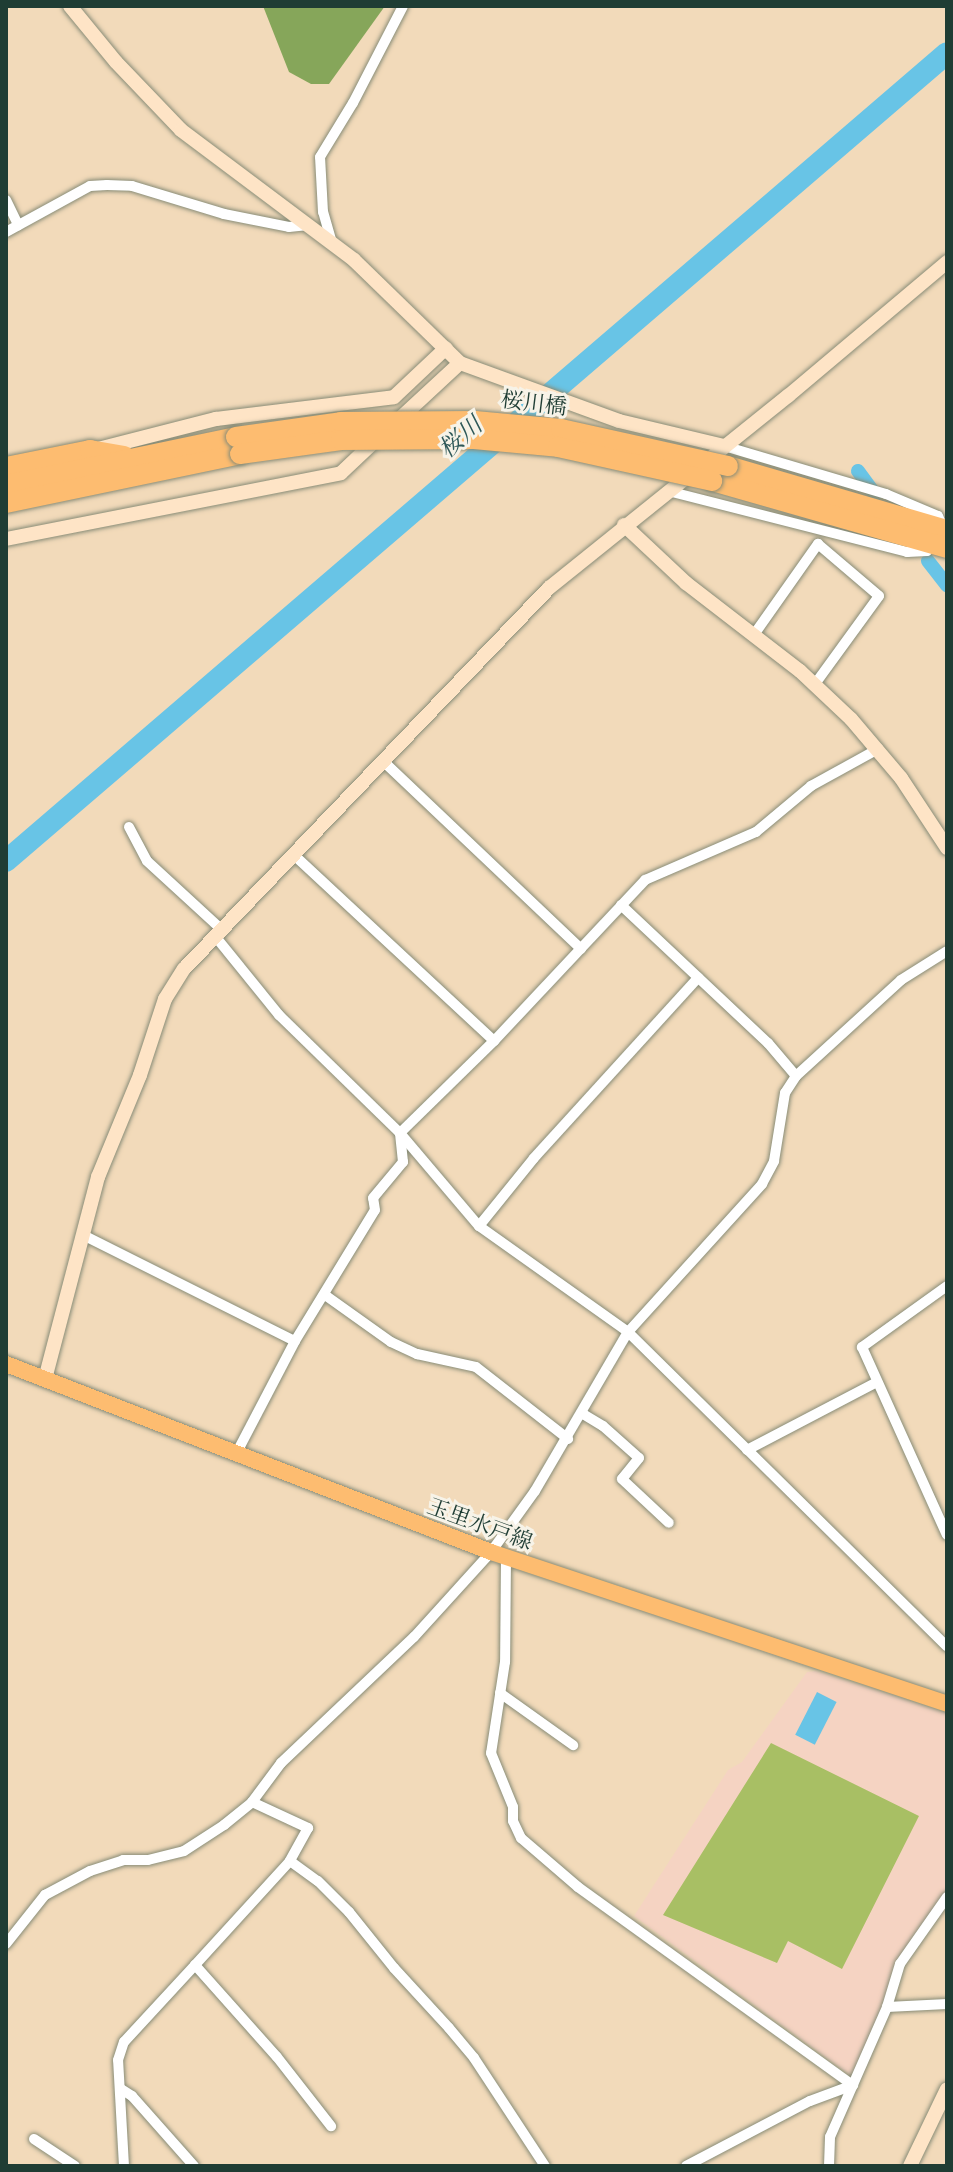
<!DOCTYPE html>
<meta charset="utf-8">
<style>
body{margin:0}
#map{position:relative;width:953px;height:2172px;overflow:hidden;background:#f2daba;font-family:"Libre Caslon Text","Noto Serif JP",serif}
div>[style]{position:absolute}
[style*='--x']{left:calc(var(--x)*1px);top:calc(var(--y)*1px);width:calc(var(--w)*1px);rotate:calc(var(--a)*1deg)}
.built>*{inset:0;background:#f5d3c2}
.green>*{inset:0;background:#a8bf64}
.forest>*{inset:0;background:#86a65a}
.water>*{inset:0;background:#68c4e6;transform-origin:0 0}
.canal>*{height:14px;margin:-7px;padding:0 7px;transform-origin:7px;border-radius:7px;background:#68c4e6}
.river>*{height:22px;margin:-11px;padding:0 11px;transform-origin:11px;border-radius:11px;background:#68c4e6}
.roads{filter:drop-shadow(0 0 2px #888c77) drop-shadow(0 0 2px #888c77)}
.street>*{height:10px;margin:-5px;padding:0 5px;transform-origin:5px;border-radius:5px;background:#fff}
.secondary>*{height:14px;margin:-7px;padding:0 7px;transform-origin:7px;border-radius:7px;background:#fee4c6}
.primary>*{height:16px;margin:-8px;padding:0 8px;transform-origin:8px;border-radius:8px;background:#fdbc70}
.highway>*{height:20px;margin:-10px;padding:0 10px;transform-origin:10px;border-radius:10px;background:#fdbc70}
.bridges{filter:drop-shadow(0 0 2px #888c77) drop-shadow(0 0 2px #888c77)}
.highway-bridge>*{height:20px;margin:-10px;padding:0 10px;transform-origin:10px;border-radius:10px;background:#fdbc70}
span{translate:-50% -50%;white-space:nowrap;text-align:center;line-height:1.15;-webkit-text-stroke:6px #f7f3e8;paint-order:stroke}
.street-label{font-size:22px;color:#1f3d34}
.water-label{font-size:24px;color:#2e5858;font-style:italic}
.frame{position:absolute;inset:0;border:8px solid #1f3d34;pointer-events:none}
</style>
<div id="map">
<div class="built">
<div style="clip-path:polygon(816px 1671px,947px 1713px,947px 1890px,895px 1962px,882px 2011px,851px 2076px,634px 1916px,728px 1770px,742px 1762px,807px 1672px)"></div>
</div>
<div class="green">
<div style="clip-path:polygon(771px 1743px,919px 1816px,842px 1969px,788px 1941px,777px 1963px,663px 1915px)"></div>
</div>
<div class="forest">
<div style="clip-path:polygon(263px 6px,385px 6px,329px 84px,311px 84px,289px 72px)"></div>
</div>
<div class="water">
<div style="left:817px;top:1692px;width:22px;height:48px;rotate:27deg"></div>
</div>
<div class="canal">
<div style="--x:858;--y:471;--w:29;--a:54"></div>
<div style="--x:928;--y:561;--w:31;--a:52"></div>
</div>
<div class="river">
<div style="--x:6;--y:861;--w:1240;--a:-40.65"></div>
</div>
<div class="roads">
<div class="street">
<div style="--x:6;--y:200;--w:28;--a:64"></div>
<div style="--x:6;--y:232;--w:96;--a:-28.7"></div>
<div style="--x:90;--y:186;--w:17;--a:-3"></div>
<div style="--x:107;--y:185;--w:25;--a:2"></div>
<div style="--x:132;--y:186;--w:96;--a:16.9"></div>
<div style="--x:224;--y:214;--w:66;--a:11.3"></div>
<div style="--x:289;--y:227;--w:19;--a:-6"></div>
<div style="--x:332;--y:243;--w:32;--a:-106"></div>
<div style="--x:323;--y:212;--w:55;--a:-93.1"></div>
<div style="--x:320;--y:157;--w:63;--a:-58.6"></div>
<div style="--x:353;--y:103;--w:109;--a:-62.7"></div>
<div style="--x:724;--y:446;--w:169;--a:16.5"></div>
<div style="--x:886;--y:494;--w:56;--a:22.9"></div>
<div style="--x:938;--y:516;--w:13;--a:67"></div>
<div style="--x:668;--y:491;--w:247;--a:14.3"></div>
<div style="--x:907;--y:552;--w:20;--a:-3"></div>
<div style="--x:927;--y:551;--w:8;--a:-50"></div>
<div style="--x:753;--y:636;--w:113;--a:-54.8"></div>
<div style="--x:818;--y:544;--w:80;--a:40.4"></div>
<div style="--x:879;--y:596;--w:109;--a:126"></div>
<div style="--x:383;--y:761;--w:273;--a:43.5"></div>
<div style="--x:129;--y:827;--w:38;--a:62"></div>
<div style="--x:147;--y:861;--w:100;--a:42.6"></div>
<div style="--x:294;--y:855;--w:273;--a:42.9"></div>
<div style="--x:621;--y:905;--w:202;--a:43.2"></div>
<div style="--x:768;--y:1043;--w:43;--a:49.7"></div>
<div style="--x:215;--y:936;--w:102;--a:51"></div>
<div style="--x:279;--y:1015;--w:169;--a:44.3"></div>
<div style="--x:400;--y:1133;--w:122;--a:49.7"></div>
<div style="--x:479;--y:1226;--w:183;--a:35.4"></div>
<div style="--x:628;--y:1332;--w:448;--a:44.6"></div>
<div style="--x:479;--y:1226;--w:87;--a:-51"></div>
<div style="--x:534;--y:1158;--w:244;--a:-47.7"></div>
<div style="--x:83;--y:1235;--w:237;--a:26.6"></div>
<div style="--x:947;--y:1286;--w:105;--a:144.3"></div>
<div style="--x:862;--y:1347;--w:206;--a:65.7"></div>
<div style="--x:325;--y:1295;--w:81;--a:35.5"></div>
<div style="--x:391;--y:1342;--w:29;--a:25"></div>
<div style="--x:417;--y:1354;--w:60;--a:12.4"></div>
<div style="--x:476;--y:1367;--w:117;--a:38"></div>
<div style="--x:583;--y:1414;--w:23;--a:31"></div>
<div style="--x:603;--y:1426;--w:48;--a:41.6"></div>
<div style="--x:639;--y:1458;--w:27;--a:129"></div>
<div style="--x:622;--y:1479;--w:64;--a:43.1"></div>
<div style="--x:747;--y:1450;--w:147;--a:-27.6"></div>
<div style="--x:236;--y:1454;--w:127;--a:-62.4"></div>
<div style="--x:295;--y:1341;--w:153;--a:-58.6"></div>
<div style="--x:375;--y:1210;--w:12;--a:-99"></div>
<div style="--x:373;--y:1198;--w:47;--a:-50.2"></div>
<div style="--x:403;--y:1162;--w:29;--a:-96"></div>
<div style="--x:400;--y:1133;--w:132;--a:-44.4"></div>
<div style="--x:494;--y:1041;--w:221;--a:-46.8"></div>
<div style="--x:645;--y:880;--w:121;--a:-23.4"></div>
<div style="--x:756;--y:832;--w:72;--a:-39.9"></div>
<div style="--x:811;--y:786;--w:77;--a:-28.9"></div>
<div style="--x:506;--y:1557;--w:105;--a:90.5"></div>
<div style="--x:505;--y:1662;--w:92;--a:98.7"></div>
<div style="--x:491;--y:1753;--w:58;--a:67.8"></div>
<div style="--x:513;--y:1807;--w:14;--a:90"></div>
<div style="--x:513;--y:1821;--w:19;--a:65"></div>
<div style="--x:521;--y:1838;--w:75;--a:40.7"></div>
<div style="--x:578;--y:1887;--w:339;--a:35.8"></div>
<div style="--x:500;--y:1693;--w:90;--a:35.5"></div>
<div style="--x:252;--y:1802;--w:62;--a:24.9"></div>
<div style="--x:308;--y:1828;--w:38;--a:119"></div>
<div style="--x:290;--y:1861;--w:34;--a:36"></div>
<div style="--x:318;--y:1881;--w:44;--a:45"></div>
<div style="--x:349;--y:1912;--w:72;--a:51.2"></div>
<div style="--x:394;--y:1968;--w:81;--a:47.5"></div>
<div style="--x:449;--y:2028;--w:39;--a:50"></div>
<div style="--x:474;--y:2058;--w:129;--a:56.7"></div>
<div style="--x:290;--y:1861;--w:141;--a:132.4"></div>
<div style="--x:195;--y:1965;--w:123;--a:48.3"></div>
<div style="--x:277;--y:2057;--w:88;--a:52"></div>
<div style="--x:6;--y:1944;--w:63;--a:-51.5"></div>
<div style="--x:45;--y:1895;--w:51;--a:-28.1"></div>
<div style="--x:90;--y:1871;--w:35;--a:-18"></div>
<div style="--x:123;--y:1860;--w:25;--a:0"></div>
<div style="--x:148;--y:1860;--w:37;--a:-14"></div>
<div style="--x:184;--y:1851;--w:48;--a:-33"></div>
<div style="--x:224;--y:1825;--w:36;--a:-39"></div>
<div style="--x:252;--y:1802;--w:49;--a:-53.4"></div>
<div style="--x:281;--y:1763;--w:183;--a:-43.5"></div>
<div style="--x:414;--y:1637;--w:115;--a:-47.8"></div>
<div style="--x:491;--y:1552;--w:75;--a:-54.2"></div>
<div style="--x:535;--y:1491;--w:184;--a:-59.7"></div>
<div style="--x:628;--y:1332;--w:200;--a:-47.8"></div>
<div style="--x:762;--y:1184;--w:26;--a:-62"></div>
<div style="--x:774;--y:1161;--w:69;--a:-80.8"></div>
<div style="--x:785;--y:1093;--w:20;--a:-57"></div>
<div style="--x:796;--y:1076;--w:142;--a:-42.4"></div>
<div style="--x:901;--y:980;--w:54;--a:-32.2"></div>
<div style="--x:887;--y:2007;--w:60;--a:-2.9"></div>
<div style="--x:121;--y:2089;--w:13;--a:32"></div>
<div style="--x:132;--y:2096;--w:94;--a:48.5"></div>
<div style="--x:34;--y:2139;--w:49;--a:33.4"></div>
<div style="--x:124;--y:2166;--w:106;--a:-93.2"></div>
<div style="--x:118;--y:2060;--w:19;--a:-72"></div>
<div style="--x:124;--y:2042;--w:105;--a:-47.3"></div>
<div style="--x:686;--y:2166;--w:140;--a:-27.7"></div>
<div style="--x:810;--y:2101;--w:46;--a:-20.4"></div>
<div style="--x:829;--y:2166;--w:29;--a:-88"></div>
<div style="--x:830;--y:2137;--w:142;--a:-66.3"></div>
<div style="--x:887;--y:2007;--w:45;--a:-73.2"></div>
<div style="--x:900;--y:1964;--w:82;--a:-55"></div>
</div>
<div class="secondary">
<div style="--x:70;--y:6;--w:72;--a:50.6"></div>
<div style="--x:116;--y:62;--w:94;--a:46.3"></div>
<div style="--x:181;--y:130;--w:216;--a:36.9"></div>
<div style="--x:354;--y:260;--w:148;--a:44.2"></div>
<div style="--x:460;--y:363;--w:169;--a:20"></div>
<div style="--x:619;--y:421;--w:108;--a:13.4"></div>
<div style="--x:393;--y:425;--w:91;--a:-42.8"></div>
<div style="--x:98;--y:449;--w:122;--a:-14.3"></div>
<div style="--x:216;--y:419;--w:179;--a:-7"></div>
<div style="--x:394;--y:397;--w:71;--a:-43.3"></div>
<div style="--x:624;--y:525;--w:85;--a:43.1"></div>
<div style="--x:686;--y:583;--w:144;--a:37.7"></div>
<div style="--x:800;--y:671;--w:70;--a:43.3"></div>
<div style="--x:851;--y:719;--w:77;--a:49.7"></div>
<div style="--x:901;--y:778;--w:84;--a:56.7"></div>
<div style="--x:6;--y:539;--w:341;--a:-11.1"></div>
<div style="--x:341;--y:473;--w:50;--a:-43.4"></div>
<div style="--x:45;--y:1379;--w:209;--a:-75.3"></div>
<div style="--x:98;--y:1177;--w:110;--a:-67.6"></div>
<div style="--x:140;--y:1075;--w:80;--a:-71.8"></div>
<div style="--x:165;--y:999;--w:36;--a:-58"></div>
<div style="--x:184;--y:969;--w:528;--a:-46.23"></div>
<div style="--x:549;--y:588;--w:307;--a:-38.8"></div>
<div style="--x:788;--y:396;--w:208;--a:-40.1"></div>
<div style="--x:910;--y:2166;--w:85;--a:-64.3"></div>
</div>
<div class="primary">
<div style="--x:6;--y:1364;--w:520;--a:21.19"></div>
<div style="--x:491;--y:1552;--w:481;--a:18.4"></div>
</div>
<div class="highway">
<div style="--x:728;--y:466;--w:228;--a:16.3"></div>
<div style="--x:6;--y:467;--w:86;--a:-11.4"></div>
<div style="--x:90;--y:450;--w:35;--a:10"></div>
<div style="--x:712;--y:481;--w:244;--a:15.9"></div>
<div style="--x:6;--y:485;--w:235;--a:-11.8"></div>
<div style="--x:6;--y:503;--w:239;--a:-11.8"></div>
</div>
</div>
<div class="bridges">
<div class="highway-bridge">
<div style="--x:236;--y:437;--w:106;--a:-8.1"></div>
<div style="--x:341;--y:422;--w:134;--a:-0.4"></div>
<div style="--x:475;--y:421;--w:86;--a:5.3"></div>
<div style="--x:561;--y:429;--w:171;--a:12.5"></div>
<div style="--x:240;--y:454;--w:102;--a:-7.9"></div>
<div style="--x:341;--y:440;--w:133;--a:-0.4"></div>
<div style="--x:474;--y:439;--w:84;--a:5.4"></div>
<div style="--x:558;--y:447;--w:158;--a:12.4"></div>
</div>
</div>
<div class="street-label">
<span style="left:534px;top:403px;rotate:7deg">桜川橋</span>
<span style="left:480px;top:1524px;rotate:20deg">玉里水戸線</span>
</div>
<div class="water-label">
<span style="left:460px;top:437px;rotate:-41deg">桜川</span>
</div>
<div class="frame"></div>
</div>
